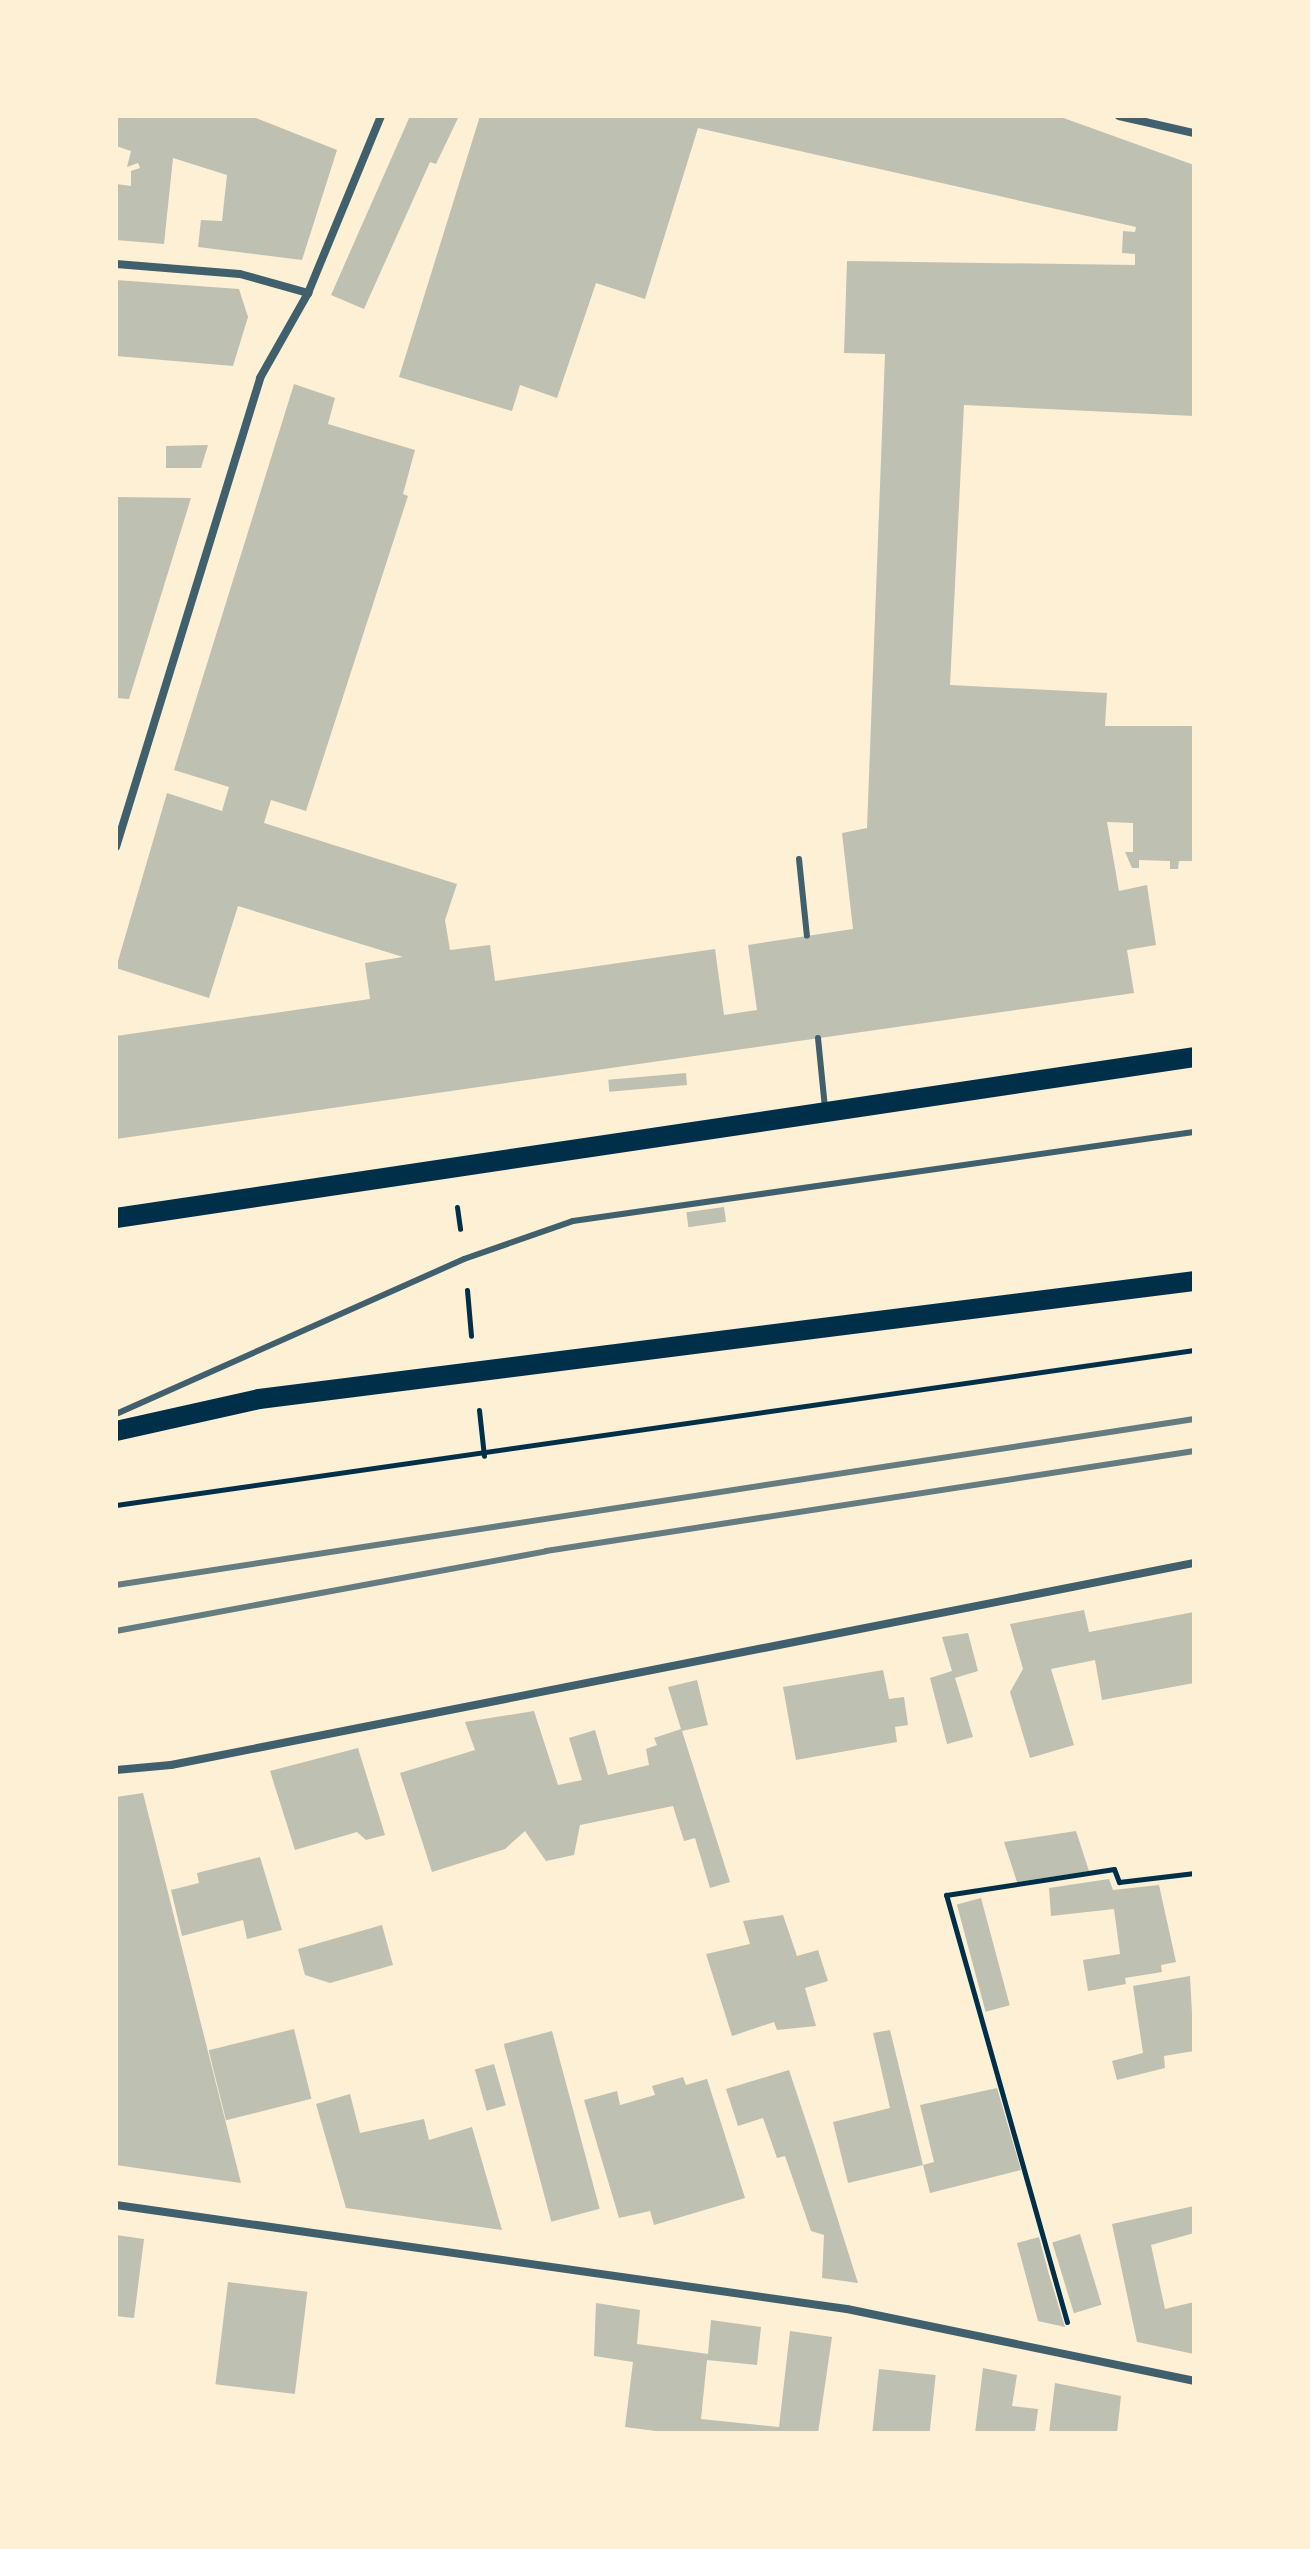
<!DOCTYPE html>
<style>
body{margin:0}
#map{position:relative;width:1310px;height:2549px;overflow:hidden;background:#fdf0d5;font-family:"Libre Baskerville",serif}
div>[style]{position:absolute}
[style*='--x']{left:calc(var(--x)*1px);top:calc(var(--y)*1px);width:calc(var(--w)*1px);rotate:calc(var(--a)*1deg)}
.building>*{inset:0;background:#bec0b2;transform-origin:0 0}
.path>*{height:5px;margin:-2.5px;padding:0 2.5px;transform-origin:2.5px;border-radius:2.5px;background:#003049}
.service>*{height:6px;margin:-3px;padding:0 3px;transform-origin:3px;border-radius:3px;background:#3f606c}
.minor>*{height:8px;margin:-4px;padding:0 4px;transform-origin:4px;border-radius:4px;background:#3f606c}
.primary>*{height:20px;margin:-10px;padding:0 10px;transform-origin:10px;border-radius:10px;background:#003049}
.rail>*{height:6px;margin:-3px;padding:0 3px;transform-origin:3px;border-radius:3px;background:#657d81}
span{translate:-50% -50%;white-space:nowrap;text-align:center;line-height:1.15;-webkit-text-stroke:8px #fdf0d5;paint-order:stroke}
.frame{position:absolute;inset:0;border:118px solid #fdf0d5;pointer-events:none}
</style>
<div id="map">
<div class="building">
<div style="clip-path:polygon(116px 116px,251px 116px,337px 150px,302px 260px,198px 247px,201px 220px,222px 221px,227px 175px,173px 158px,164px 244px,116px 240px,116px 184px,131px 186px,131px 171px,140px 168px,138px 163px,127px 167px,131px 151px,116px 146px)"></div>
<div style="clip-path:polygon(410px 116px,459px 116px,436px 164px,430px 162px,364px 309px,331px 295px)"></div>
<div style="clip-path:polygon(480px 116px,1058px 116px,1194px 165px,1194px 416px,964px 405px,950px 685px,1107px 693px,1105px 726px,1194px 726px,1194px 861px,1179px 861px,1178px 869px,1170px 869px,1170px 861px,1139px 860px,1139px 868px,1132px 868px,1125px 852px,1133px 852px,1133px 823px,1107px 822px,1119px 891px,1147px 885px,1156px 945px,1127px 950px,1134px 993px,116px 1139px,116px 1036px,370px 999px,365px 963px,403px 957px,238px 906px,209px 998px,116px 968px,167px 793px,222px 811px,229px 787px,174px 770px,294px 384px,335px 398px,328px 424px,415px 450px,403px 494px,408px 496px,306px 811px,271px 800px,264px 823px,457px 884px,445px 920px,450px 950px,490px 945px,495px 981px,715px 949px,724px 1015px,757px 1010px,748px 945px,853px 929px,842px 833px,867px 828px,885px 354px,844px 353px,847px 261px,1135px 265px,1135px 254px,1122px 253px,1123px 231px,1135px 232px,1136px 227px,698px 128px,645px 299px,596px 283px,557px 398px,520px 385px,512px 411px,399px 377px)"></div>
<div style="clip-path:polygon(116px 280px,239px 289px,248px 317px,233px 366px,116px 356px)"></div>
<div style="clip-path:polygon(208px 445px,201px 468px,166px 468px,166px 446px)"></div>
<div style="clip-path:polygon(116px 497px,191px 498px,129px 699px,116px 698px)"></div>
<div style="left:686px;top:1073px;width:12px;height:78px;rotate:85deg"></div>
<div style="left:724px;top:1207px;width:15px;height:38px;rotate:82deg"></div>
<div style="clip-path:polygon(1084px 1610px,1089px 1632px,1194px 1612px,1194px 1683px,1102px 1700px,1095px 1660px,1051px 1669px,1074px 1745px,1030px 1758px,1010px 1692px,1023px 1669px,1010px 1624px)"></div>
<div style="clip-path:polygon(968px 1633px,978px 1671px,955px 1678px,973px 1737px,947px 1744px,930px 1678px,952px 1671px,942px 1637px)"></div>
<div style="clip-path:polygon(883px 1670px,889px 1699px,904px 1697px,908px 1725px,895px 1727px,897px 1742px,796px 1760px,783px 1687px)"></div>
<div style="clip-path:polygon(697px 1680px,708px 1725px,682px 1731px,730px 1882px,710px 1888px,695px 1838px,684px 1841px,673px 1806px,580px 1825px,574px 1855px,546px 1861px,525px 1831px,505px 1849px,432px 1872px,400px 1773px,475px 1750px,465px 1722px,534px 1711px,558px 1785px,582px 1780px,569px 1738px,595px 1730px,608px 1775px,649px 1765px,646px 1749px,657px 1745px,654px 1738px,681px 1729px,668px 1687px)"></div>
<div style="clip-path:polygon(358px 1748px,385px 1835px,366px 1840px,357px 1832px,295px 1850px,270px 1771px)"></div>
<div style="clip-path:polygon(143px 1793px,241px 2183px,116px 2165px,116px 1797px)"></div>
<div style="clip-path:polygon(1076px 1831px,1089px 1871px,1017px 1882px,1004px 1842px)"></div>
<div style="clip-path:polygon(260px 1857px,282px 1930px,247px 1939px,243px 1920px,182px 1936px,171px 1890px,199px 1883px,197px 1873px)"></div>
<div style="clip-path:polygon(1109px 1879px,1113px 1890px,1159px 1885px,1176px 1962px,1161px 1965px,1162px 1972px,1125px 1978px,1126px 1984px,1088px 1991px,1083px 1960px,1120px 1954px,1114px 1909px,1051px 1916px,1049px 1888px)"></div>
<div style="left:981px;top:1898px;width:111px;height:25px;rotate:75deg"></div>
<div style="clip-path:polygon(783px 1915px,797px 1956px,818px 1950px,828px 1981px,805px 1988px,816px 2026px,777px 2030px,774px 2022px,732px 2036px,706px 1954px,750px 1944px,743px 1921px)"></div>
<div style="clip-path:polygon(382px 1925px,393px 1965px,330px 1983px,305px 1975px,298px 1949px)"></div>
<div style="clip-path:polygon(1190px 1976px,1194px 2051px,1164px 2056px,1165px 2068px,1117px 2080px,1112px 2061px,1143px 2053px,1133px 1986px)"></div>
<div style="left:294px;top:2029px;width:72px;height:88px;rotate:76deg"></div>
<div style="clip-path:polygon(890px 2030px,923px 2165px,934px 2162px,920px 2105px,997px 2088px,1021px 2170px,930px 2193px,923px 2165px,848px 2183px,833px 2122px,890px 2108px,873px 2033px)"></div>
<div style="left:552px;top:2031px;width:184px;height:50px;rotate:75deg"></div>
<div style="left:494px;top:2064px;width:43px;height:20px;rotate:74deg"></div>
<div style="clip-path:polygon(789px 2070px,815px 2148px,858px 2283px,822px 2278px,824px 2235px,811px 2231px,785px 2156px,777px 2158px,763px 2118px,738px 2126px,726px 2089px)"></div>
<div style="clip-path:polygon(683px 2077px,686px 2085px,707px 2079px,745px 2198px,654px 2225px,650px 2211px,619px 2218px,584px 2100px,617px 2091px,620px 2105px,655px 2095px,652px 2086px)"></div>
<div style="clip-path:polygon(350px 2094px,360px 2133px,424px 2119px,429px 2140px,472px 2127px,502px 2230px,346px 2208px,316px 2104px)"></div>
<div style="clip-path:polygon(1194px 2206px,1194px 2233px,1151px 2245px,1165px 2309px,1194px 2302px,1194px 2354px,1137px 2342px,1112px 2224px)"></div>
<div style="left:1080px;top:2234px;width:74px;height:29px;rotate:73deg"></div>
<div style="clip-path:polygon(116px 2235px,144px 2239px,134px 2318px,116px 2316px)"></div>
<div style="clip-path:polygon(1039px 2237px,1048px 2271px,1065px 2327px,1038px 2321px,1017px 2243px)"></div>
<div style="left:228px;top:2282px;width:80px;height:103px;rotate:7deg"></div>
<div style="clip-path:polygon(596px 2303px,640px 2310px,637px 2344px,708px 2354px,711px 2320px,761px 2327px,757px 2365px,707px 2360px,701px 2419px,779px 2427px,790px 2331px,832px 2337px,818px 2433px,671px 2433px,625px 2427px,633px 2362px,594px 2356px)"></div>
<div style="clip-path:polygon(983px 2368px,1017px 2375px,1012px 2406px,1038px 2409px,1035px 2433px,975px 2433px)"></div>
<div style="left:879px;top:2369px;width:57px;height:64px;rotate:6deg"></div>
<div style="clip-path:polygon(1055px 2383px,1121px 2396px,1117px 2433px,1049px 2433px)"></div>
</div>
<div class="path">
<div style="--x:457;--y:1207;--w:22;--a:82"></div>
<div style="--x:467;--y:1290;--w:46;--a:85"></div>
<div style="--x:479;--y:1410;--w:46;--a:83.8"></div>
<div style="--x:116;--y:1505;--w:1089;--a:-8.18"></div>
<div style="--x:1067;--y:2322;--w:444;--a:-105.8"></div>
<div style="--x:946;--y:1895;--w:170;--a:-8.8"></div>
<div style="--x:1114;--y:1869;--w:14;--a:69"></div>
<div style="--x:1119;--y:1882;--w:76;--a:-6.8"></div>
</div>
<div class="service">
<div style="--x:799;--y:859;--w:77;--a:84.1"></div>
<div style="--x:818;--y:1038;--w:70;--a:84.3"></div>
<div style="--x:116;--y:1414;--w:381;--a:-24"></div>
<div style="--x:464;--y:1259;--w:115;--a:-19.2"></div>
<div style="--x:573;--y:1221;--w:627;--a:-8.16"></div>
</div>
<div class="minor">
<div style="--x:1119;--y:116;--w:77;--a:12.8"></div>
<div style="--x:116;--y:264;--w:124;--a:4.6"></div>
<div style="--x:240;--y:274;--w:71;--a:15.6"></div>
<div style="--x:116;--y:847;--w:491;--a:-72.9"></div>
<div style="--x:260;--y:378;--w:98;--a:-60.5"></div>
<div style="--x:308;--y:293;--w:191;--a:-67.6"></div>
<div style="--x:116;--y:1770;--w:55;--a:-5.2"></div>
<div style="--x:171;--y:1765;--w:1043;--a:-11.17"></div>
<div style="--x:116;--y:2205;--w:738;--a:8.1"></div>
<div style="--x:847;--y:2309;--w:354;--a:11.7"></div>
</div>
<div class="primary">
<div style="--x:116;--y:1218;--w:1090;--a:-8.49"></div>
<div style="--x:116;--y:1431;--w:147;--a:-12.6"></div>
<div style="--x:259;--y:1399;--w:942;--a:-7.19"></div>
</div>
<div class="rail">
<div style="--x:116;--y:1585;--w:1091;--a:-8.75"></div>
<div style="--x:116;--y:1631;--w:437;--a:-10.5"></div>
<div style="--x:546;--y:1551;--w:656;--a:-8.77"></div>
</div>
<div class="frame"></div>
</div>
